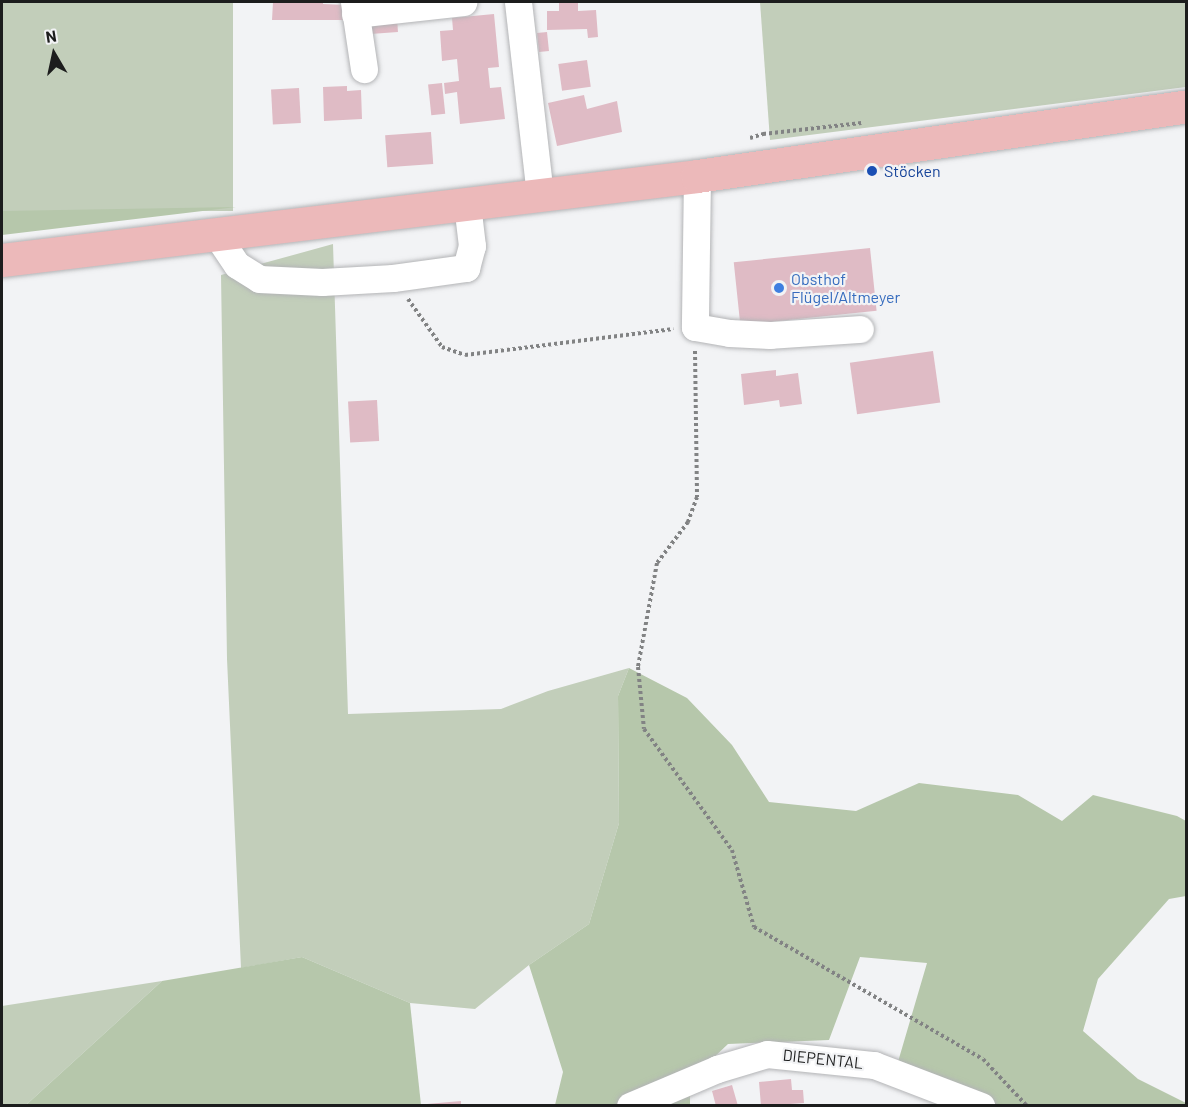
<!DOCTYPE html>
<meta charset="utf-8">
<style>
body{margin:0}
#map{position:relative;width:1188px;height:1107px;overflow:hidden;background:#f2f3f5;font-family:Barlow,sans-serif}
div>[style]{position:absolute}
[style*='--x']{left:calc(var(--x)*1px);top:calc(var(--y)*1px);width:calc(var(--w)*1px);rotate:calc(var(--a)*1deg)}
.green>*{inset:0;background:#c2ceba;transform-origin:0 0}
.forest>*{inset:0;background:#b6c7ab}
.building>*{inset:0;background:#dfbbc5;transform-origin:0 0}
.path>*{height:4px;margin-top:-2px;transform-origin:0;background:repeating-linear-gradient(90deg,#828384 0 3px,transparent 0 6px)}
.roads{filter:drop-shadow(0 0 2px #b3b4b6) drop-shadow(0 0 2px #b3b4b6)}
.minor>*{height:27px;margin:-13.5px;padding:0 13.5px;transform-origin:13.5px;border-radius:13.5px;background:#fff}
.major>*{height:33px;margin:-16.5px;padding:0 16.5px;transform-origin:16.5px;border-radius:16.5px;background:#ecb9ba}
.dots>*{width:16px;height:16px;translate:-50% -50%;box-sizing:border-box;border:3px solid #f2f3f5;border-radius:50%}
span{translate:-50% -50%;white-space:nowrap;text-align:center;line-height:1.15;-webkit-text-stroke:4.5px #f2f3f5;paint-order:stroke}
.transit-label{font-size:16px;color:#164399}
.left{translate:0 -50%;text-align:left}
.shop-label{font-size:16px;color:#366cbe}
.street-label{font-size:16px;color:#1c1d1d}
.frame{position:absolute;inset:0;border:3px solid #1c1d1d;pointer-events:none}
.north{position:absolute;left:24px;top:24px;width:60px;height:60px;-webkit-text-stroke:4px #f2f3f5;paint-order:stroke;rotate:351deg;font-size:16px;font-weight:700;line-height:24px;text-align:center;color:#1c1d1d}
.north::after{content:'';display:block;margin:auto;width:21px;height:27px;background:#1c1d1d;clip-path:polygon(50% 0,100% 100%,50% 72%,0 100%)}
</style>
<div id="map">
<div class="green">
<div style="left:2px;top:2px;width:231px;height:209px"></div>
<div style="clip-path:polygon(760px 2px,1186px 2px,1186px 87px,770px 140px)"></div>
<div style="clip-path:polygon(333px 244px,348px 714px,501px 709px,548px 691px,629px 668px,618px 696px,619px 823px,589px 924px,529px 965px,475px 1009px,410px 1003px,302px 957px,241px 968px,227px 659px,221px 275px)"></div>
<div style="clip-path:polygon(162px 981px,26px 1105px,2px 1106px,2px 1006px)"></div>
</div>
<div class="forest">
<div style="clip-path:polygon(236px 207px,2px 235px,2px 211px)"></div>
<div style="clip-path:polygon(629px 668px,687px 698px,732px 745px,769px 802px,856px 811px,919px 783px,1018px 795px,1062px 821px,1093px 795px,1177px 816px,1186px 821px,1186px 896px,1169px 899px,1098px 979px,1083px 1031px,1138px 1079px,1186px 1103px,1186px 1105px,995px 1105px,972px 1091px,895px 1072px,927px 963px,860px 957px,829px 1040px,728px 1044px,690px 1080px,690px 1105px,555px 1105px,563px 1072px,529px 965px,589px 924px,619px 823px,618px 696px)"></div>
<div style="clip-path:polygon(302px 957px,410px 1003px,421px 1105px,26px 1105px,162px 981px)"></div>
</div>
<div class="building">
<div style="clip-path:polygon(273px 2px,323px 2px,323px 4px,345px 5px,345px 20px,272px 20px)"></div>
<div style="clip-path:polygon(578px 2px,578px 11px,596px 10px,598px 37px,588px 38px,587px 29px,547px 30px,547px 11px,559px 11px,559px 3px)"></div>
<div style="clip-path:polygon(494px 14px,499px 67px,488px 68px,490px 88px,501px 87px,505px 119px,460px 124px,457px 92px,445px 94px,444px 83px,459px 81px,457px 59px,442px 61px,440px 31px,453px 30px,452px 18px)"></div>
<div style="left:397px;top:18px;width:14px;height:31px;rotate:86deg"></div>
<div style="left:547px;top:32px;width:19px;height:10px;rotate:84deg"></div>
<div style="left:587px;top:60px;width:27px;height:29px;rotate:82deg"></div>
<div style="left:442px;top:83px;width:31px;height:14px;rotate:84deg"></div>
<div style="clip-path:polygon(347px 86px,347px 91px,361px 90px,362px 119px,324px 121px,323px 87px)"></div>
<div style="left:299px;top:88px;width:35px;height:28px;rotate:87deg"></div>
<div style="clip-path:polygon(584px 95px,587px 109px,617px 101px,622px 132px,557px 146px,548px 103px)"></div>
<div style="left:431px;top:132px;width:32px;height:46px;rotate:86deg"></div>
<div style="left:870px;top:248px;width:63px;height:137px;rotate:84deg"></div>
<div style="left:933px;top:351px;width:52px;height:84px;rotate:82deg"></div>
<div style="clip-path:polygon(776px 370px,776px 376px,798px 373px,802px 404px,780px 407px,779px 400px,744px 405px,741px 374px)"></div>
<div style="left:377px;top:400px;width:41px;height:29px;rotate:87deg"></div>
<div style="clip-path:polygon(791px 1079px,792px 1090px,803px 1090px,804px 1103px,761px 1106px,759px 1082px)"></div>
<div style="clip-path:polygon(732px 1085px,738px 1106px,716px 1106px,712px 1091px)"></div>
<div style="clip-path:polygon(461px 1101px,461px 1106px,427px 1106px,427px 1104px)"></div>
</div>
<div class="path">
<div style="--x:750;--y:138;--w:14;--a:-17"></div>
<div style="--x:763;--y:134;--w:99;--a:-6.4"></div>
<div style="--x:408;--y:299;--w:59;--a:54.7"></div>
<div style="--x:442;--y:347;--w:24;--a:19"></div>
<div style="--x:465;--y:355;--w:210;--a:-7.1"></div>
<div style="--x:695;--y:351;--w:146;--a:89.2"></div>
<div style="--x:697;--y:497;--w:27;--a:110"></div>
<div style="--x:688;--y:522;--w:51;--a:127.1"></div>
<div style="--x:657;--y:563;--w:106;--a:100.4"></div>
<div style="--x:638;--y:667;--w:62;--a:84.5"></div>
<div style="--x:644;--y:729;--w:150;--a:54"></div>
<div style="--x:732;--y:850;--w:80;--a:74.1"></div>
<div style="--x:754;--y:927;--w:264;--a:30"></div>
<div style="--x:983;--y:1059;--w:64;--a:46.9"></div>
</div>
<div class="roads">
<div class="minor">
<div style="--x:354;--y:2;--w:68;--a:81.5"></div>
<div style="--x:518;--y:2;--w:194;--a:83.5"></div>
<div style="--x:355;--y:14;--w:109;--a:-6.3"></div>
<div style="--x:697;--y:176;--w:151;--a:90.8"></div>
<div style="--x:695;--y:327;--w:35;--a:10"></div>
<div style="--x:729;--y:333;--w:41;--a:2.8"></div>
<div style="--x:770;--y:335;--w:90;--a:-3.8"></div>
<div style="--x:216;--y:234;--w:37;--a:56"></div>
<div style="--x:237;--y:265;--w:26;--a:32"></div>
<div style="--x:259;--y:279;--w:63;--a:2.7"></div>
<div style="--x:322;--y:282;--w:71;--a:-3.2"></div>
<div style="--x:393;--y:278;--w:74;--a:-7.8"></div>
<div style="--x:466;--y:268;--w:23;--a:-75"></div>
<div style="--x:472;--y:246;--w:42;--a:-96.8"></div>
<div style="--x:630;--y:1106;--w:95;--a:-23"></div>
<div style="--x:717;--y:1069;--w:52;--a:-16.7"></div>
<div style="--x:767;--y:1054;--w:108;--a:5.9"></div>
<div style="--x:874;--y:1065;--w:115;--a:21"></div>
</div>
<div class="major">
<div style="--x:2;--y:260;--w:700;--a:-6.89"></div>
<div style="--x:697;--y:176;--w:494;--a:-8.1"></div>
</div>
</div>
<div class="dots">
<div style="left:872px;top:171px;background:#1a4fb4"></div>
<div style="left:779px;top:288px;background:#3f7fe0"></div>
</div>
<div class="transit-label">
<span class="left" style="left:884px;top:171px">Stöcken</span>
</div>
<div class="shop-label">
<span class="left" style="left:791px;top:288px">Obsthof<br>Flügel/Altmeyer</span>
</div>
<div class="street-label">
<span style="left:823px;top:1059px;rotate:6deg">DIEPENTAL</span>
</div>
<div class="frame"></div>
<div class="north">N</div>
</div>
